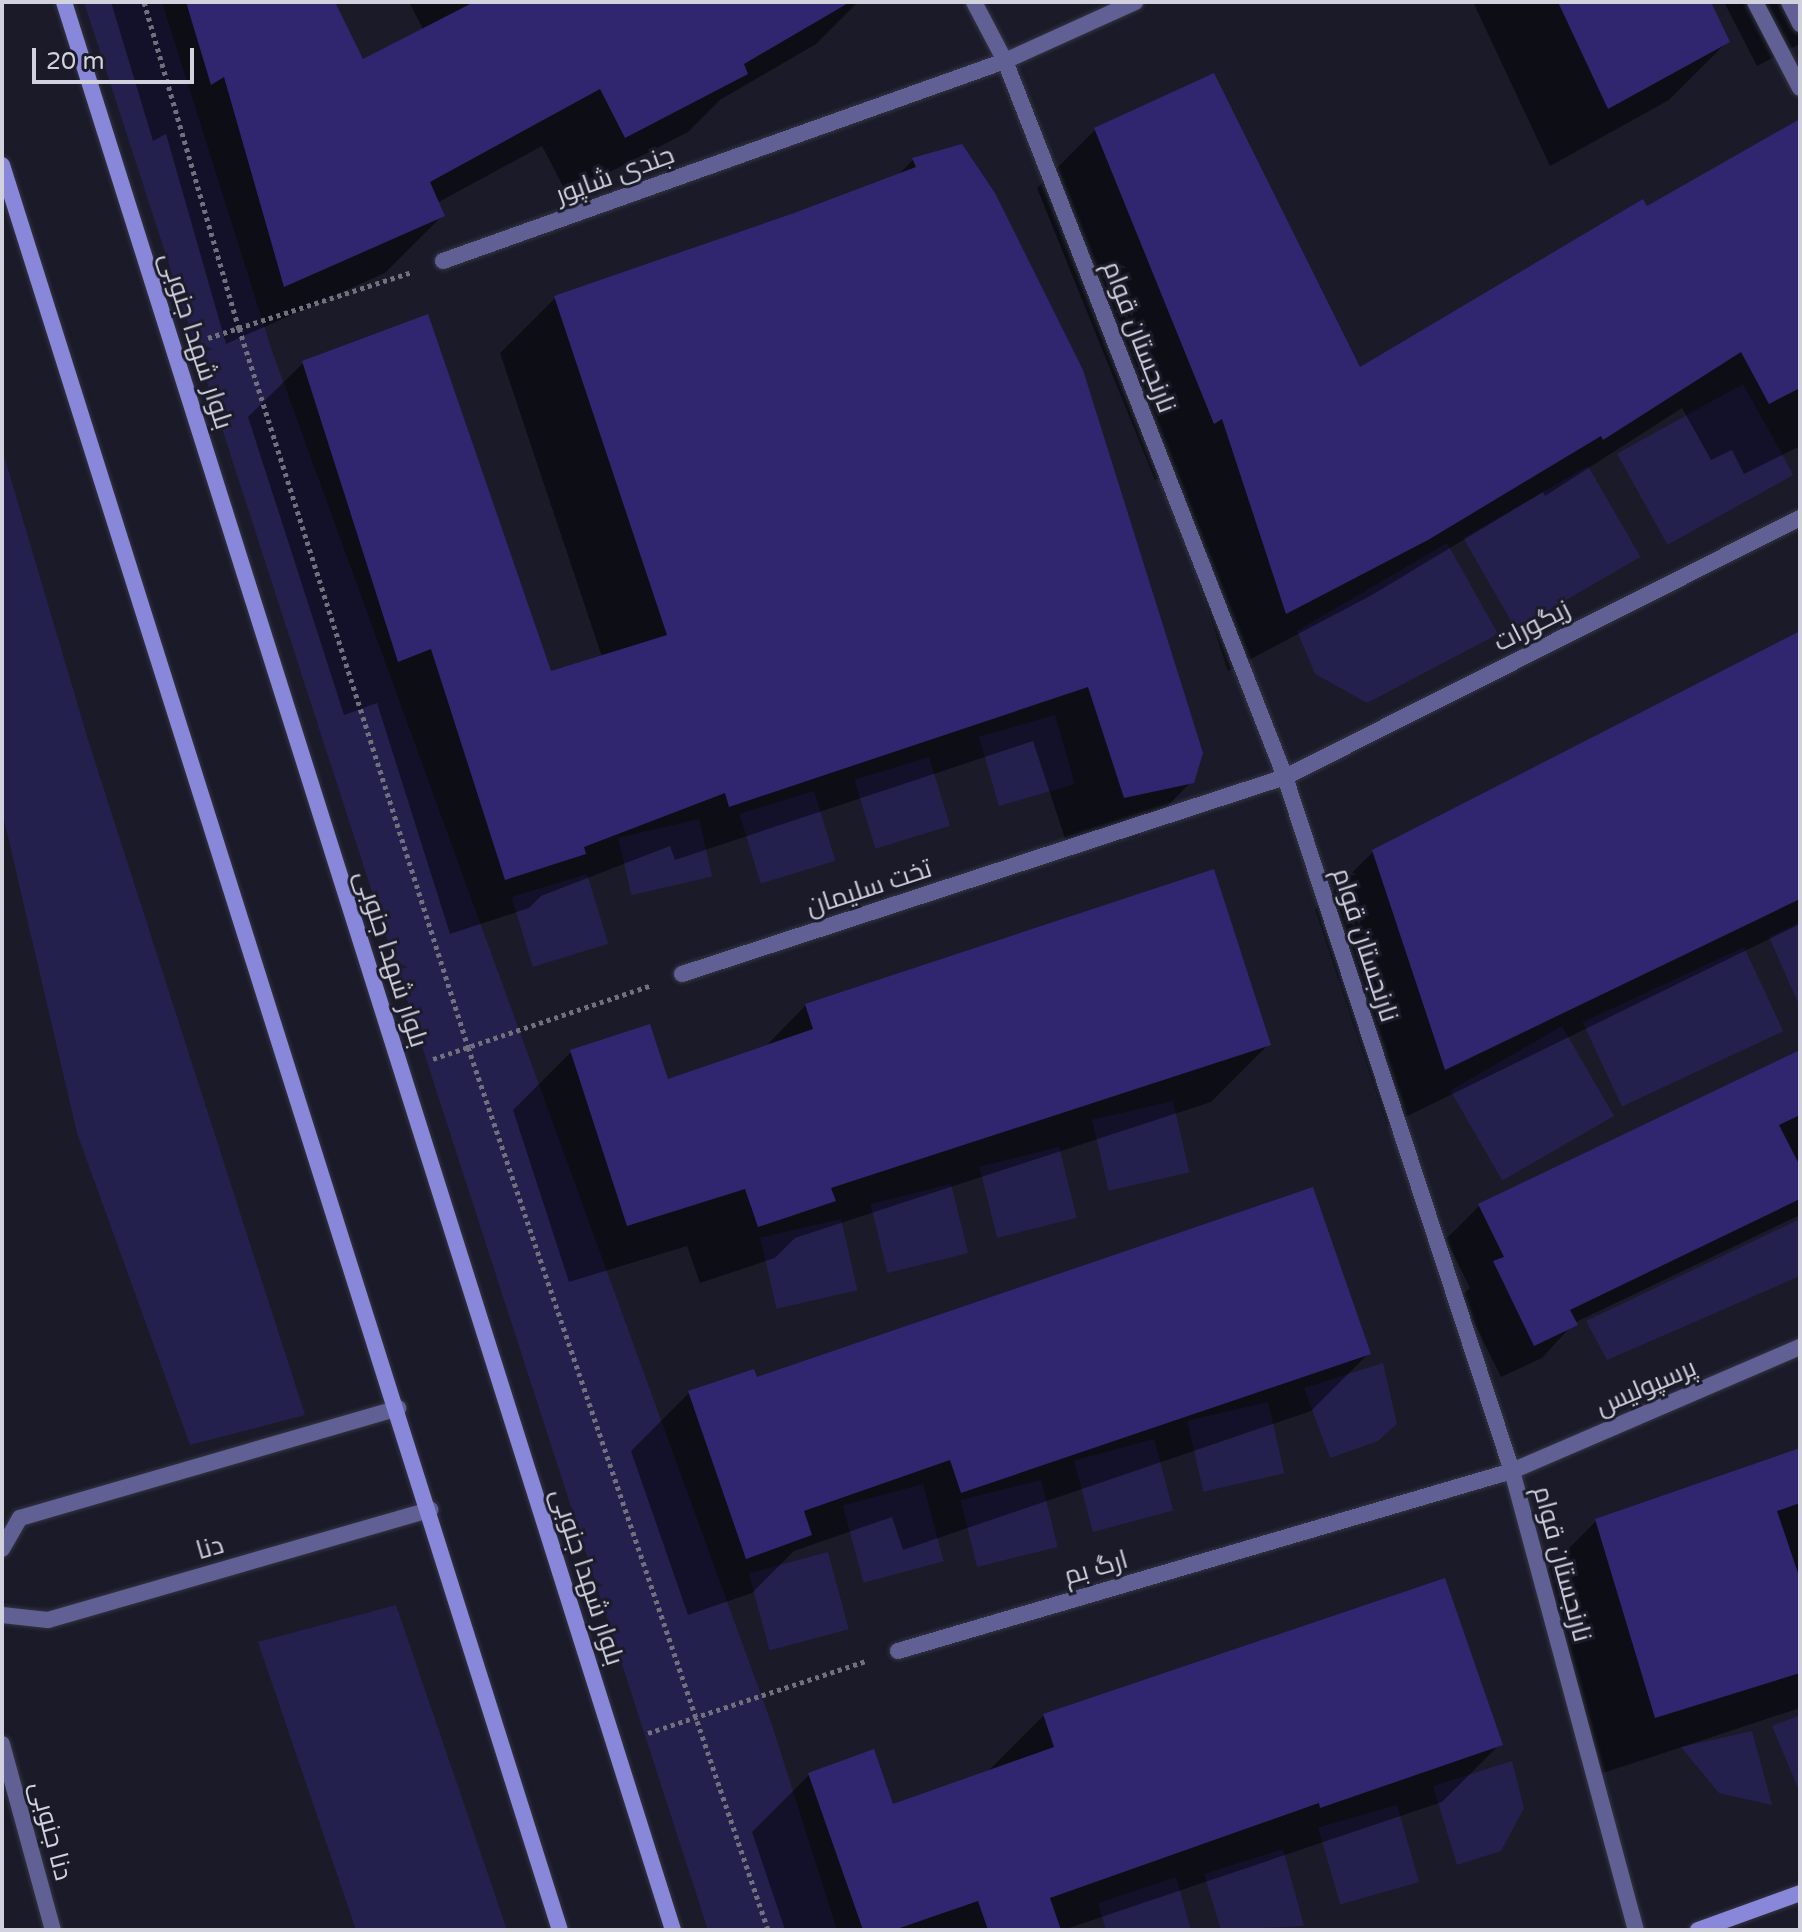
<!DOCTYPE html>
<meta charset="utf-8">
<style>
body{margin:0}
#map{position:relative;width:1802px;height:1932px;overflow:hidden;background:#1a1a29;font-family:"Varela Round",Cairo,sans-serif}
div>[style]{position:absolute}
[style*='--x']{left:calc(var(--x)*1px);top:calc(var(--y)*1px);width:calc(var(--w)*1px);rotate:calc(var(--a)*1deg)}
.green>*{inset:0;background:#24204d;transform-origin:0 0}
.shadow>*{inset:0;background:#0007}
.building>*{inset:0;background:#30266f}
.path>*{height:5px;margin-top:-2.5px;transform-origin:0;background:repeating-linear-gradient(90deg,#71717e 0 4px,transparent 0 8px)}
.roads{filter:drop-shadow(0 0 2px #343442) drop-shadow(0 0 2px #343442)}
.lane>*{height:16px;margin:-8px;padding:0 8px;transform-origin:8px;border-radius:8px;background:#606094}
.street>*{height:16px;margin:-8px;padding:0 8px;transform-origin:8px;border-radius:8px;background:#606094}
.secondary>*{height:16px;margin:-8px;padding:0 8px;transform-origin:8px;border-radius:8px;background:#8887da}
span{translate:-50% -50%;white-space:nowrap;text-align:center;line-height:1.15;-webkit-text-stroke:6px #1a1a29;paint-order:stroke}
.street-label{font-size:26px;color:#d1d2dd}
.frame{position:absolute;inset:0;border:4px solid #d1d2dd;pointer-events:none}
.scale{position:absolute;left:32px;top:48px;width:162px;height:36px;box-sizing:border-box;border:4px solid #d1d2dd;border-top:0;padding-left:10px;font-size:24px;line-height:28px;white-space:nowrap;color:#d1d2dd;-webkit-text-stroke:6px #1a1a29;paint-order:stroke}
</style>
<div id="map">
<div class="green">
<div style="clip-path:polygon(84px 2px,162px 2px,272px 351px,772px 1725px,837px 1930px,708px 1930px)"></div>
<div style="left:1743px;top:384px;width:104px;height:144px;rotate:61deg"></div>
<div style="clip-path:polygon(2px 449px,89px 743px,305px 1415px,190px 1445px,77px 1133px,2px 811px)"></div>
<div style="left:1588px;top:466px;width:105px;height:144px;rotate:60deg"></div>
<div style="clip-path:polygon(1447px 543px,1498px 634px,1367px 703px,1315px 674px,1297px 631px)"></div>
<div style="left:1055px;top:715px;width:72px;height:79px;rotate:74deg"></div>
<div style="left:929px;top:757px;width:72px;height:78px;rotate:73deg"></div>
<div style="left:814px;top:791px;width:73px;height:78px;rotate:73deg"></div>
<div style="left:699px;top:819px;width:59px;height:83px;rotate:77deg"></div>
<div style="left:587px;top:874px;width:73px;height:79px;rotate:73deg"></div>
<div style="clip-path:polygon(1800px 922px,1800px 1007px,1769px 937px)"></div>
<div style="left:1744px;top:947px;width:93px;height:178px;rotate:65deg"></div>
<div style="left:1562px;top:1026px;width:104px;height:129px;rotate:60deg"></div>
<div style="left:1173px;top:1101px;width:73px;height:83px;rotate:77deg"></div>
<div style="left:1059px;top:1147px;width:73px;height:82px;rotate:76deg"></div>
<div style="left:951px;top:1184px;width:71px;height:83px;rotate:76deg"></div>
<div style="left:841px;top:1219px;width:73px;height:83px;rotate:77deg"></div>
<div style="clip-path:polygon(1800px 1219px,1800px 1276px,1607px 1360px,1586px 1321px)"></div>
<div style="clip-path:polygon(1383px 1363px,1397px 1424px,1378px 1441px,1330px 1458px,1304px 1388px)"></div>
<div style="left:1268px;top:1402px;width:73px;height:83px;rotate:77deg"></div>
<div style="left:1154px;top:1439px;width:74px;height:83px;rotate:75deg"></div>
<div style="left:1041px;top:1480px;width:69px;height:83px;rotate:76deg"></div>
<div style="left:923px;top:1484px;width:80px;height:83px;rotate:75deg"></div>
<div style="left:828px;top:1552px;width:80px;height:82px;rotate:75deg"></div>
<div style="clip-path:polygon(396px 1605px,507px 1930px,356px 1930px,258px 1642px)"></div>
<div style="clip-path:polygon(1800px 1715px,1800px 1793px,1772px 1726px)"></div>
<div style="clip-path:polygon(1752px 1731px,1772px 1805px,1719px 1793px,1681px 1747px)"></div>
<div style="clip-path:polygon(1512px 1761px,1524px 1808px,1501px 1851px,1457px 1865px,1433px 1786px)"></div>
<div style="left:1397px;top:1805px;width:80px;height:82px;rotate:74deg"></div>
<div style="clip-path:polygon(1283px 1849px,1304px 1926px,1221px 1930px,1204px 1874px)"></div>
<div style="clip-path:polygon(1176px 1877px,1191px 1930px,1106px 1930px,1098px 1903px)"></div>
</div>
<div class="shadow">
<div style="clip-path:polygon(111px 2px,332px 2px,362px 62px,423px 29px,409px 2px,858px 2px,816px 44px,720px 100px,688px 132px,567px 194px,542px 146px,437px 203px,443px 215px,385px 273px,226px 344px,166px 134px,153px 141px)"></div>
<div style="clip-path:polygon(1473px 2px,1708px 2px,1727px 42px,1669px 100px,1550px 166px)"></div>
<div style="clip-path:polygon(1724px 2px,1800px 2px,1800px 44px,1757px 66px)"></div>
<div style="clip-path:polygon(1095px 130px,1360px 369px,1646px 209px,1800px 132px,1800px 446px,1744px 474px,1732px 450px,1711px 460px,1682px 408px,1545px 496px,1543px 492px,1372px 595px,1228px 671px,1164px 475px,1155px 480px,1037px 188px)"></div>
<div style="clip-path:polygon(914px 159px,1192px 781px,1137px 837px,1069px 851px,1033px 741px,675px 860px,670px 846px,541px 896px,529px 908px,450px 934px,377px 703px,344px 715px,248px 417px,303px 363px,549px 674px,602px 657px,500px 353px,555px 298px,896px 177px)"></div>
<div style="clip-path:polygon(1800px 634px,1800px 924px,1387px 1126px,1315px 909px,1374px 851px)"></div>
<div style="clip-path:polygon(806px 1005px,1269px 1044px,1211px 1102px,795px 1238px,775px 1258px,700px 1283px,687px 1246px,569px 1282px,513px 1110px,571px 1052px,667px 1082px,763px 1049px)"></div>
<div style="clip-path:polygon(1800px 1052px,1800px 1215px,1574px 1323px,1542px 1358px,1501px 1377px,1461px 1296px,1470px 1288px,1446px 1239px,1479px 1206px)"></div>
<div style="clip-path:polygon(1369px 1353px,1311px 1411px,903px 1550px,892px 1517px,794px 1551px,752px 1593px,688px 1615px,631px 1451px,689px 1393px)"></div>
<div style="clip-path:polygon(1800px 1450px,1800px 1708px,1597px 1775px,1538px 1579px,1596px 1521px)"></div>
<div style="clip-path:polygon(1044px 1715px,1500px 1744px,1442px 1802px,1063px 1930px,785px 1930px,752px 1832px,810px 1774px,892px 1806px,986px 1773px)"></div>
</div>
<div class="building">
<div style="clip-path:polygon(186px 2px,335px 2px,363px 59px,474px 2px,850px 2px,744px 64px,748px 74px,625px 138px,600px 89px,430px 182px,445px 216px,284px 287px,224px 77px,211px 85px)"></div>
<div style="clip-path:polygon(1558px 2px,1711px 2px,1730px 42px,1608px 109px)"></div>
<div style="clip-path:polygon(1214px 73px,1360px 367px,1643px 199px,1647px 206px,1800px 119px,1800px 388px,1769px 404px,1741px 352px,1603px 440px,1601px 436px,1428px 540px,1286px 614px,1222px 419px,1214px 424px,1094px 128px)"></div>
<div style="clip-path:polygon(962px 144px,995px 193px,1083px 370px,1203px 753px,1194px 783px,1124px 798px,1088px 687px,729px 807px,725px 793px,584px 847px,586px 854px,505px 880px,431px 649px,398px 662px,302px 361px,428px 314px,551px 671px,667px 635px,554px 296px,794px 213px,916px 167px,912px 158px)"></div>
<div style="clip-path:polygon(1800px 631px,1800px 899px,1445px 1070px,1372px 850px)"></div>
<div style="clip-path:polygon(1214px 869px,1271px 1045px,831px 1188px,836px 1201px,758px 1227px,745px 1189px,627px 1226px,570px 1050px,650px 1024px,668px 1079px,813px 1029px,805px 1004px)"></div>
<div style="clip-path:polygon(1800px 1050px,1800px 1115px,1779px 1125px,1800px 1166px,1800px 1199px,1570px 1310px,1578px 1325px,1534px 1346px,1493px 1261px,1504px 1257px,1478px 1204px)"></div>
<div style="clip-path:polygon(1313px 1187px,1371px 1354px,961px 1493px,950px 1460px,804px 1511px,812px 1535px,746px 1559px,688px 1391px,754px 1369px,757px 1377px)"></div>
<div style="clip-path:polygon(1800px 1448px,1800px 1503px,1777px 1511px,1800px 1579px,1800px 1673px,1655px 1718px,1595px 1519px)"></div>
<div style="clip-path:polygon(1445px 1578px,1503px 1745px,1320px 1808px,1319px 1803px,1050px 1898px,1061px 1930px,988px 1930px,978px 1901px,894px 1930px,863px 1930px,808px 1773px,874px 1749px,893px 1804px,1054px 1747px,1043px 1714px)"></div>
</div>
<div class="path">
<div style="--x:144;--y:2;--w:340;--a:73.8"></div>
<div style="--x:239;--y:328;--w:755;--a:72.33"></div>
<div style="--x:468;--y:1047;--w:933;--a:71.23"></div>
<div style="--x:208;--y:338;--w:214;--a:-17.9"></div>
<div style="--x:433;--y:1059;--w:230;--a:-18.7"></div>
<div style="--x:648;--y:1733;--w:230;--a:-18.3"></div>
</div>
<div class="roads">
<div class="lane">
<div style="--x:1755;--y:2;--w:97;--a:62.4"></div>
<div style="--x:1789;--y:2;--w:25;--a:63"></div>
</div>
<div class="street">
<div style="--x:974;--y:2;--w:67;--a:62.3"></div>
<div style="--x:1005;--y:61;--w:769;--a:68.64"></div>
<div style="--x:1285;--y:777;--w:730;--a:71.89"></div>
<div style="--x:1512;--y:1471;--w:475;--a:74.9"></div>
<div style="--x:443;--y:261;--w:597;--a:-19.59"></div>
<div style="--x:1005;--y:61;--w:143;--a:-24.4"></div>
<div style="--x:682;--y:974;--w:634;--a:-18.09"></div>
<div style="--x:1285;--y:777;--w:576;--a:-26.7"></div>
<div style="--x:2;--y:1549;--w:36;--a:-60"></div>
<div style="--x:20;--y:1518;--w:394;--a:-16.2"></div>
<div style="--x:2;--y:1615;--w:46;--a:6.2"></div>
<div style="--x:48;--y:1620;--w:398;--a:-16.1"></div>
<div style="--x:898;--y:1651;--w:640;--a:-16.34"></div>
<div style="--x:1512;--y:1471;--w:314;--a:-23.3"></div>
<div style="--x:2;--y:1744;--w:193;--a:74.7"></div>
</div>
<div class="secondary">
<div style="--x:64;--y:2;--w:2022;--a:72.47"></div>
<div style="--x:2;--y:165;--w:1851;--a:72.46"></div>
<div style="--x:1698;--y:1930;--w:109;--a:-19.9"></div>
</div>
</div>
<div class="street-label">
<span style="left:615px;top:175px;rotate:-20deg">جندی شاپور</span>
<span style="left:1139px;top:337px;rotate:69deg">نارنجستان قوام</span>
<span style="left:196px;top:341px;rotate:72deg">بلوار شهدا جنوبی</span>
<span style="left:1532px;top:626px;rotate:-27deg">زیگورات</span>
<span style="left:869px;top:888px;rotate:-18deg">تخت سلیمان</span>
<span style="left:1365px;top:945px;rotate:72deg">نارنجستان قوام</span>
<span style="left:391px;top:959px;rotate:72deg">بلوار شهدا جنوبی</span>
<span style="left:1646px;top:1387px;rotate:-23deg">پرسپولیس</span>
<span style="left:210px;top:1548px;rotate:-16deg">دنا</span>
<span style="left:1562px;top:1564px;rotate:75deg">نارنجستان قوام</span>
<span style="left:1096px;top:1568px;rotate:-16deg">ارگ بم</span>
<span style="left:587px;top:1577px;rotate:72deg">بلوار شهدا جنوبی</span>
<span style="left:51px;top:1831px;rotate:75deg">دنا جنوبی</span>
</div>
<div class="frame"></div>
<div class="scale">20 m</div>
</div>
